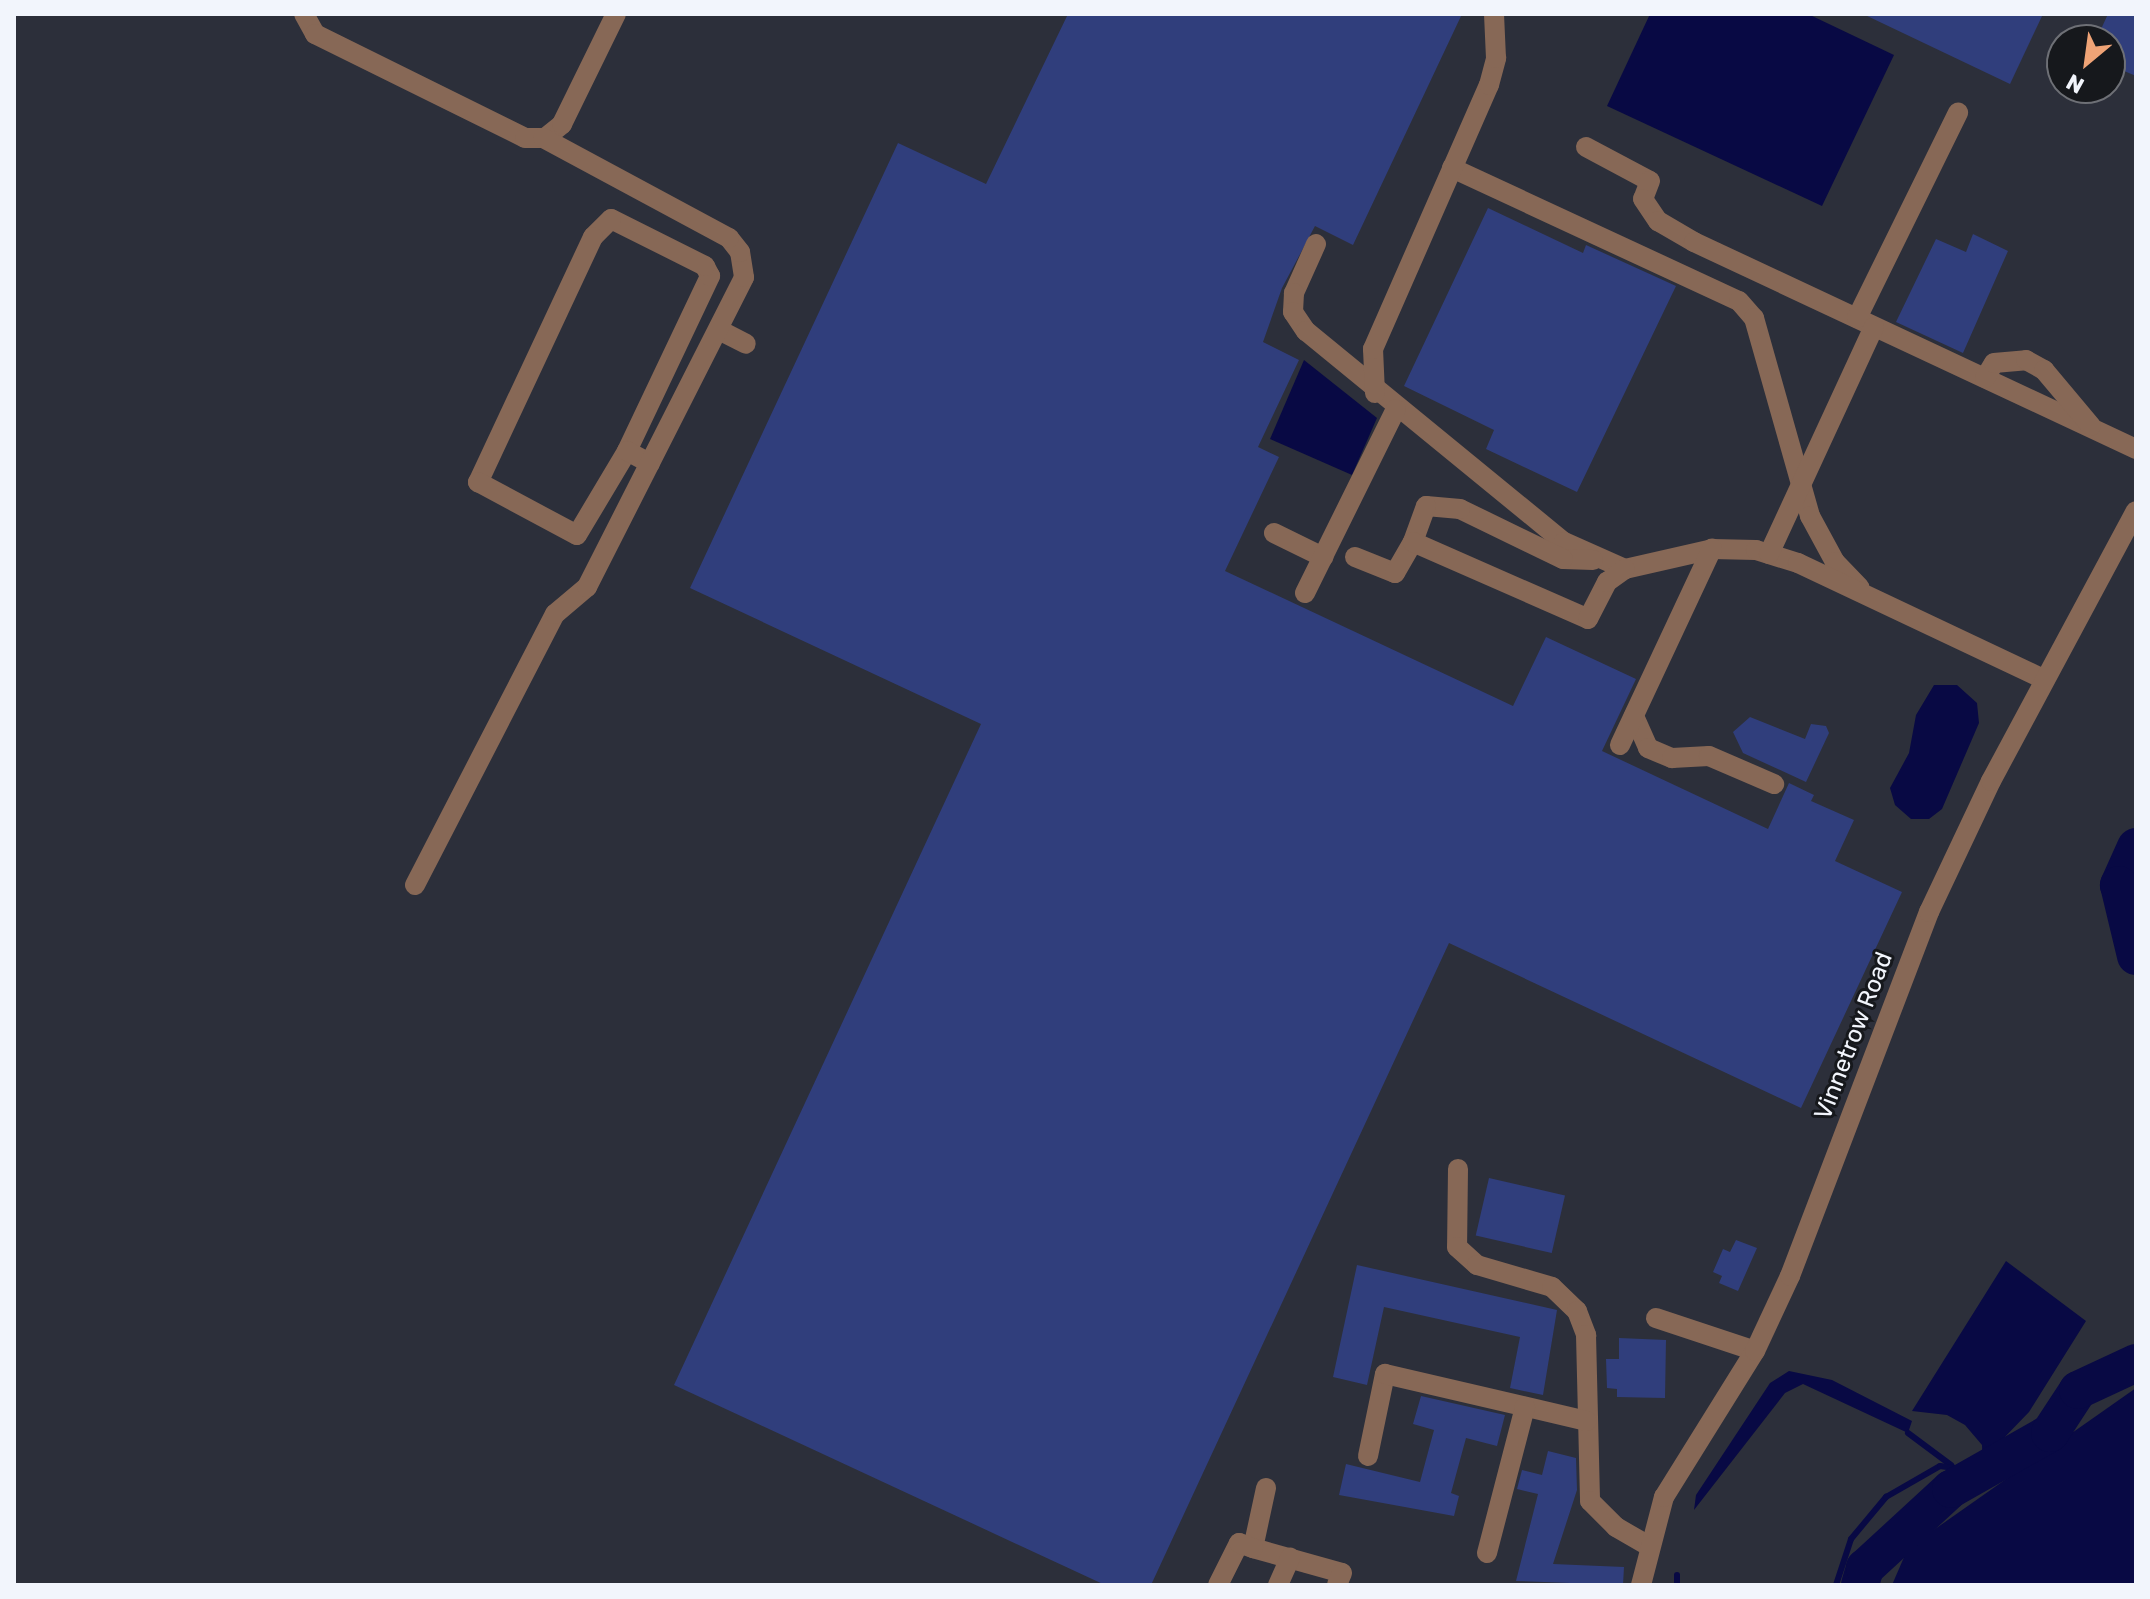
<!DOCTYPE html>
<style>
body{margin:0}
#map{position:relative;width:2150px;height:1599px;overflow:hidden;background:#2c2f3a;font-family:Rubik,sans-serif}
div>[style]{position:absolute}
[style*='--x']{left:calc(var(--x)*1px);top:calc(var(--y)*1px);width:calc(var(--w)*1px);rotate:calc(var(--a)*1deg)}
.water>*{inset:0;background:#080944}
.stream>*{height:6px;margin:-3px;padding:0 3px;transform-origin:3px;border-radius:3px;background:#080944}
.river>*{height:38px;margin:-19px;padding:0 19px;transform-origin:19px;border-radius:19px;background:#080944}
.building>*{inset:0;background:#303e7c;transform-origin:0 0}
.minor>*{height:20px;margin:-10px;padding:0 10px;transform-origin:10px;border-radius:10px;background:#876856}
span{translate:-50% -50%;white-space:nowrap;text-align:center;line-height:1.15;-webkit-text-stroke:6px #16181c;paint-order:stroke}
.street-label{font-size:24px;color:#f2f5fc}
.frame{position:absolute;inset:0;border:16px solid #f2f5fc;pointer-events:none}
.north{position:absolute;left:2046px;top:24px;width:80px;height:80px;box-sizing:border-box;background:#16181c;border:2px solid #6e7076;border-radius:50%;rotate:209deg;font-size:22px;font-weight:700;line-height:32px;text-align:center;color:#f2f5fc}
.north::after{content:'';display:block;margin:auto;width:28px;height:36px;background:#efa376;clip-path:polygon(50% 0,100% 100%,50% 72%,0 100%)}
</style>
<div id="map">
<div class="water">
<div style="clip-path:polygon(1650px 14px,1808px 14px,1894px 55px,1822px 206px,1607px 106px)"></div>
<div style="clip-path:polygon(1304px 360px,1377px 418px,1352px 475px,1270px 439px)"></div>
<div style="clip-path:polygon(1934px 685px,1957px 685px,1977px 703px,1979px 723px,1942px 809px,1929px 819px,1911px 819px,1895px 805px,1890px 788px,1909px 753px,1916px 715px)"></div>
<div style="clip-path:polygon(2006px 1261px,2086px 1321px,2029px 1412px,2000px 1442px,1996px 1450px,2006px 1459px,1983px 1472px,1982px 1445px,1965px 1425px,1947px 1415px,1912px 1411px)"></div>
<div style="clip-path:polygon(1789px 1371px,1832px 1380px,1912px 1421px,1908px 1433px,1803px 1384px,1785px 1393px,1694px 1510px,1696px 1495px,1770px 1383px)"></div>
<div style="clip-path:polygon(2136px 1388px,2136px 1585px,1892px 1585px,1908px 1548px)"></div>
</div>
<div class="stream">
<div style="--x:1908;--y:1433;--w:54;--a:36.7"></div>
<div style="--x:1677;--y:1575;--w:10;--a:90"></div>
<div style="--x:1836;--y:1585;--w:48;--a:-71.9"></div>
<div style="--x:1851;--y:1539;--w:55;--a:-50.2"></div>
<div style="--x:1886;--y:1497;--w:62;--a:-29.9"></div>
<div style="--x:1940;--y:1466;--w:43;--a:7.9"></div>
</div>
<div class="river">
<div style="--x:2136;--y:847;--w:42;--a:114.1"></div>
<div style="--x:2119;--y:885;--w:73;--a:76.5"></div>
<div style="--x:1860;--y:1585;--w:18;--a:-74"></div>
<div style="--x:1865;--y:1568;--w:117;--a:-42.6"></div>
<div style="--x:1951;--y:1489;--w:114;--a:-29.5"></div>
<div style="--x:2050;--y:1433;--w:51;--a:-56.9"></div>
<div style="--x:2078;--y:1390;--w:64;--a:-25"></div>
</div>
<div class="building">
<div style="clip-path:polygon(1068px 14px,1462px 14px,1353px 245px,1315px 226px,1282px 288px,1263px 342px,1299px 360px,1258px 447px,1279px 457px,1225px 571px,1513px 706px,1546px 637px,1636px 679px,1602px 751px,1768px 829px,1789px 783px,1814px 795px,1811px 801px,1854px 820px,1835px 861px,1902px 892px,1801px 1108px,1449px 943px,1151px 1585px,1105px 1585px,674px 1385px,981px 724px,690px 588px,898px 143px,986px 184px)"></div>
<div style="clip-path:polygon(1863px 14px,2043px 14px,2010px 84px)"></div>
<div style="clip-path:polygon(2108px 14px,2136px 14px,2136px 76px,2110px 65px,2110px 40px,2096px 40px)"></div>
<div style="clip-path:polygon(1488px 208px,1583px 253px,1586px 245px,1676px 286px,1577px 492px,1486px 449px,1494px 430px,1404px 386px)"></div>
<div style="clip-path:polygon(1973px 234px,2008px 251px,1963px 353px,1896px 322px,1936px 239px,1966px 252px)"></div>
<div style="clip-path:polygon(1750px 717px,1805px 739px,1811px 724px,1826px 726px,1829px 733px,1806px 782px,1743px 753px,1733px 732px)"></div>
<div style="left:1489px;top:1178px;width:78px;height:59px;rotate:13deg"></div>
<div style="clip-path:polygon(1736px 1240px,1757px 1248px,1738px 1291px,1719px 1283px,1722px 1276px,1713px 1272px,1723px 1249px,1730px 1252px)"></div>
<div style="clip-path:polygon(1357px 1265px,1557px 1310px,1543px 1395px,1510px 1388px,1520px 1337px,1384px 1307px,1367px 1385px,1333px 1377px)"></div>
<div style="clip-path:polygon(1619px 1338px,1666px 1340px,1665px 1398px,1617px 1397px,1617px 1389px,1607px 1388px,1606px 1359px,1619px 1359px)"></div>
<div style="clip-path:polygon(1421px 1396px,1505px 1415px,1497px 1446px,1466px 1438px,1451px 1493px,1459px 1496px,1454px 1516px,1339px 1495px,1346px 1464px,1420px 1482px,1434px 1430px,1413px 1424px)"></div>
<div style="clip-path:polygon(1548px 1451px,1576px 1458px,1577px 1490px,1553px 1564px,1624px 1567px,1623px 1585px,1516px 1581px,1538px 1494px,1517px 1489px,1522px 1470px,1542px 1475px)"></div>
</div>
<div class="minor">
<div style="--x:304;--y:14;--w:23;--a:61"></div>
<div style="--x:315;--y:34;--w:234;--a:26.3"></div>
<div style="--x:525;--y:138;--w:20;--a:0"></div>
<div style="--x:545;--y:138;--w:22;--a:-39"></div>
<div style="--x:562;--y:124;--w:123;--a:-63.9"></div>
<div style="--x:1586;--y:147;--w:72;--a:28"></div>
<div style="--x:1650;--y:181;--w:19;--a:111"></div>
<div style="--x:1643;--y:199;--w:27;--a:56"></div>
<div style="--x:1658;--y:221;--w:42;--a:30.3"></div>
<div style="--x:1694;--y:242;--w:488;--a:25.1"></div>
<div style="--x:1452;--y:168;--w:316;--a:24.9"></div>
<div style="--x:1739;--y:301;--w:23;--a:49"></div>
<div style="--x:1754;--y:318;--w:206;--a:74.2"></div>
<div style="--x:1810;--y:516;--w:52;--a:61.5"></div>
<div style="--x:1835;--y:562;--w:35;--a:46"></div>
<div style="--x:1316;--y:244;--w:54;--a:114.2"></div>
<div style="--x:1294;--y:293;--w:19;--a:93"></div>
<div style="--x:1293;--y:312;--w:23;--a:56"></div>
<div style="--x:1306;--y:331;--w:333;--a:39.3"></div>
<div style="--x:1564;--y:542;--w:67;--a:23.9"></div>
<div style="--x:1625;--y:569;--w:89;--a:-12.9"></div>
<div style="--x:1712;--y:549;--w:44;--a:1.3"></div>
<div style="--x:1756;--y:550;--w:44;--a:17.2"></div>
<div style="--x:1798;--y:563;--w:273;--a:25.3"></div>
<div style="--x:1857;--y:318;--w:229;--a:-63.8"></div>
<div style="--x:719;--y:330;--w:30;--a:27"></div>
<div style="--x:1985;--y:378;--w:17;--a:-59"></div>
<div style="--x:1994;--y:363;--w:32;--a:-5"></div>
<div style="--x:2026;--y:360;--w:21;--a:29"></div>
<div style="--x:2044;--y:370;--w:73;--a:50"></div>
<div style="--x:1375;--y:393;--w:44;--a:-92.6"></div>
<div style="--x:1373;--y:349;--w:288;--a:-66.3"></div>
<div style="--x:1489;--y:85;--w:28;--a:-75"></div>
<div style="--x:1496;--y:58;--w:44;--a:-92.6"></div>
<div style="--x:627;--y:451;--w:194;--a:-64.6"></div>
<div style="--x:710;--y:276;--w:11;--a:-117"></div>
<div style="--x:705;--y:266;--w:105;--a:-153.4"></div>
<div style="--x:611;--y:219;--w:25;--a:135"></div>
<div style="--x:593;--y:237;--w:271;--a:115.1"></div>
<div style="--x:478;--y:482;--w:112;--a:28.2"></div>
<div style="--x:577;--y:535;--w:98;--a:-59.2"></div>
<div style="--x:627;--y:451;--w:26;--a:28"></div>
<div style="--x:1274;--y:533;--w:55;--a:26.1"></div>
<div style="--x:1769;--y:554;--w:250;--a:-65.2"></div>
<div style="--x:1355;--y:557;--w:43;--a:21.8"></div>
<div style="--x:1395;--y:573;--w:36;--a:-60"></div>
<div style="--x:1593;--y:560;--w:30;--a:-178"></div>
<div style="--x:1563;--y:559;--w:114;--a:-154.1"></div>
<div style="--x:1460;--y:509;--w:34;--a:-175"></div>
<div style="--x:1426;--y:506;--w:38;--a:110"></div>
<div style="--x:1413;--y:542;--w:191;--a:23.7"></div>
<div style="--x:1588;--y:619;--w:42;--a:-62.8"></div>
<div style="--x:1607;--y:582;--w:22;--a:-36"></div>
<div style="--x:1305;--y:593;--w:205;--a:-63.7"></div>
<div style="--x:1634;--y:716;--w:35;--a:66"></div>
<div style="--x:1648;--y:748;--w:26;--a:23"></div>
<div style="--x:1672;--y:758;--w:37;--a:-3"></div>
<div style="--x:1709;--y:756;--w:71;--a:23.3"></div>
<div style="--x:1620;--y:745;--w:217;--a:-64.9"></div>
<div style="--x:415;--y:885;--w:305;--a:-62.7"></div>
<div style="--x:555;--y:614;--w:42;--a:-40.2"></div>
<div style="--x:587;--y:587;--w:347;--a:-63.1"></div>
<div style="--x:744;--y:277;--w:25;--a:-99"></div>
<div style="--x:740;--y:252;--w:18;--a:-128"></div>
<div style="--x:729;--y:238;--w:211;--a:-151.7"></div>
<div style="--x:1458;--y:1169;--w:78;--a:90.7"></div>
<div style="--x:1457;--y:1247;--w:27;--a:42"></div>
<div style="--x:1477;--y:1265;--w:78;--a:16.3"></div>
<div style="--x:1552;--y:1287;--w:35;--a:44"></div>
<div style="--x:1577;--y:1311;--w:26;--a:69"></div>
<div style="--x:1586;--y:1335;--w:166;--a:88.6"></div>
<div style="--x:1590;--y:1501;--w:37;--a:45"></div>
<div style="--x:1616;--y:1527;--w:36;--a:30"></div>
<div style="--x:1656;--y:1318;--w:104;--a:18.4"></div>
<div style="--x:1368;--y:1456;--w:84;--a:-78.3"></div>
<div style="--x:1385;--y:1374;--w:207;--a:13.1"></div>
<div style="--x:1266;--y:1488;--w:61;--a:102.2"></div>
<div style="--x:1253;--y:1548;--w:92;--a:15.7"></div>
<div style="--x:1342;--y:1573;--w:13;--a:113"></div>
<div style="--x:1487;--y:1553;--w:151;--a:-75.4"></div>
<div style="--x:1218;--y:1585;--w:47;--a:-63.4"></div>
<div style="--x:1239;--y:1543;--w:15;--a:20"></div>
<div style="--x:1278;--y:1585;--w:30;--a:-66"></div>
<div style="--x:1641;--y:1585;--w:91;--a:-75.4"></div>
<div style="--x:1664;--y:1497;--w:172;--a:-58.1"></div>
<div style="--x:1755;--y:1351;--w:83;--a:-65"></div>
<div style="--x:1790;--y:1276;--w:390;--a:-69.1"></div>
<div style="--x:1929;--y:912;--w:145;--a:-64.7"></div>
<div style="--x:1991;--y:781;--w:306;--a:-61.8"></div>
</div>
<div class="street-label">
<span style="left:1854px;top:1036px;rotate:-69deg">Vinnetrow Road</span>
</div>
<div class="frame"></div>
<div class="north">N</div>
</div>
